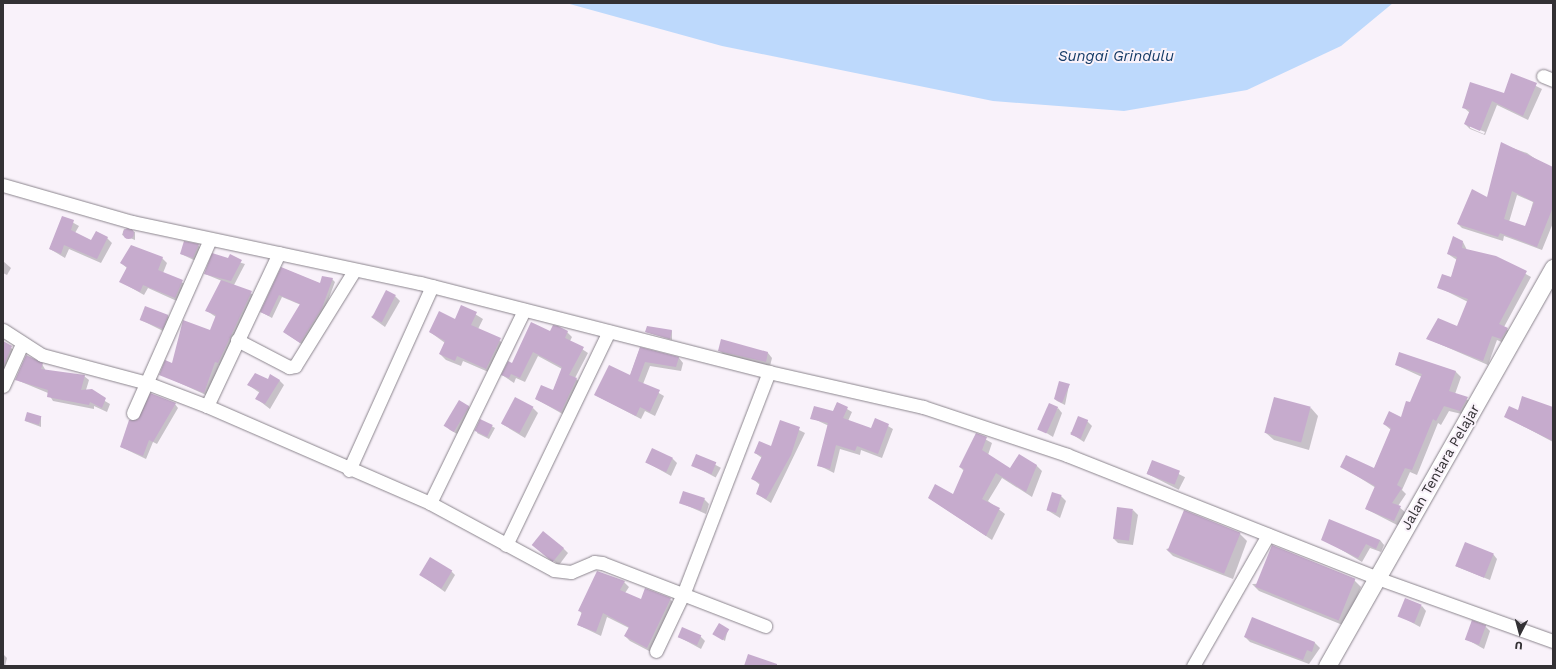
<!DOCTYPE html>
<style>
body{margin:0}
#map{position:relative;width:1556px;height:669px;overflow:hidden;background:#f9f2fa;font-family:"Work Sans",sans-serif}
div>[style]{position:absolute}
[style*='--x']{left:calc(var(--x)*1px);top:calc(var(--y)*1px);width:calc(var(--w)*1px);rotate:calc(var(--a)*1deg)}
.water>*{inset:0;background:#bdd9fc}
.shadow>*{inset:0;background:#0003;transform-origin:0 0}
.building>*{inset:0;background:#c6abcd;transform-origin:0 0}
.round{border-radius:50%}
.roads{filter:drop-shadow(0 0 1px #8b858d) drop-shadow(0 0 1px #8b858d)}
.minor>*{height:13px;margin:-6.5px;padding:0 6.5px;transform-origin:6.5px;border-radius:6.5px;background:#fff}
.major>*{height:17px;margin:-8.5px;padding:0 8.5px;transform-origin:8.5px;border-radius:8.5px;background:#fff}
span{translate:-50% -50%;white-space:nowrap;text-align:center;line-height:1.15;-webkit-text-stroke:4px #f9f2fa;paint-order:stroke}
.street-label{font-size:14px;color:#333134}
.water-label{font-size:15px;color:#143a66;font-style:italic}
.frame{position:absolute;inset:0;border:4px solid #333134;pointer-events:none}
.north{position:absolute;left:1500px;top:613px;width:40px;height:40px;-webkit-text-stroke:3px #f9f2fa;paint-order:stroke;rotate:186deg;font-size:11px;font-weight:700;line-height:16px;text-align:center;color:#333134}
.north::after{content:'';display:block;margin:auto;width:14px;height:18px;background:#333134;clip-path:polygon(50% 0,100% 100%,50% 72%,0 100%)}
</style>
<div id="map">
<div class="water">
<div style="clip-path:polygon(566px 3px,1072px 5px,1393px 3px,1341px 46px,1247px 90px,1124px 111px,993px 101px,722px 46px)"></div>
</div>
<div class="shadow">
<div style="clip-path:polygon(evenodd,1512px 74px,1542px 89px,1528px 120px,1497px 105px,1485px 135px,1470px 129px,1465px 124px,1470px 113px,1463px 107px,1504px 95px,1512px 74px,1470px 126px,1485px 132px,1484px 134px,1470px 128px,1470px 126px)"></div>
<div style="clip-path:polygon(evenodd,1501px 144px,1527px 153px,1553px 171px,1553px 223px,1542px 250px,1504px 236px,1503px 241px,1462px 228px,1458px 224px,1488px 198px,1501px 144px,1517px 195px,1533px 202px,1526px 227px,1509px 222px,1517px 195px)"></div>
<div style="clip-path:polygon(63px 217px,79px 226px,75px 233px,92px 241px,107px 238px,112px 243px,101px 263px,69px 249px,65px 258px,50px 249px)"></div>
<div style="clip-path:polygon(124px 229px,135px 232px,135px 240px,122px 235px)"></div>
<div style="clip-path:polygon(1463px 242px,1467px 250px,1495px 257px,1531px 277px,1504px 327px,1512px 333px,1506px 344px,1497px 340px,1488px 365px,1428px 339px,1458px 327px,1468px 302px,1438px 287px,1451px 278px,1457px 260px,1448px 254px)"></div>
<div style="clip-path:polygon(198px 245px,203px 250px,198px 262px,181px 254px)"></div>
<div style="clip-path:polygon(162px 258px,167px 263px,163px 273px,187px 285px,179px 302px,148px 288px,144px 295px,121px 282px,127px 268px,121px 263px)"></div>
<div style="clip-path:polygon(229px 259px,245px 264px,234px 285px,256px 296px,222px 366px,219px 365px,208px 396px,160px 374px,211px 331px,216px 317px,207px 311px,222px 281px,205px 274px)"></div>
<div style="clip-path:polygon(3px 261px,11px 268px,7px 275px,3px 273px)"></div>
<div style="clip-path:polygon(282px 268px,321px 284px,332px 279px,335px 282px,324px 311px,303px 345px,284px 332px,301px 305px,282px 297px,272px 318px,261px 312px)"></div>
<div style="clip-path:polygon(395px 296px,400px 301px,385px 327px,371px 317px)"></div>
<div style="clip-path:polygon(462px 306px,483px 319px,478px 329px,507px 345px,493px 374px,463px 361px,461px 366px,446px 360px,440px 354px,445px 343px,430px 332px,455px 320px)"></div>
<div style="clip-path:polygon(167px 315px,172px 320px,167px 333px,141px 320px)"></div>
<div style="clip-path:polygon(672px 331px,672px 340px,646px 332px)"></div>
<div style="clip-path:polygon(550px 332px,567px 332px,572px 337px,570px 341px,588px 353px,575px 378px,582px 384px,566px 416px,536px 399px,553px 391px,562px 369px,538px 356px,525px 382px,516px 378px,514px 383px,502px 375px)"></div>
<div style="clip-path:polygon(3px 343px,16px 351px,3px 383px)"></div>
<div style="clip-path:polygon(640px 348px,679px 358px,683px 363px,681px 371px,650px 366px,643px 384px,664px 396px,655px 416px,645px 411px,641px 419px,595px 395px,630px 376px)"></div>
<div style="clip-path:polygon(719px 350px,768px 353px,772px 358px,770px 366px,724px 355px)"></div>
<div style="clip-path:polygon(42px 364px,46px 371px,84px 376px,89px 380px,86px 390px,110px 404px,107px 412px,94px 406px,94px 409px,53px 401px,48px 393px,19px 381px)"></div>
<div style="clip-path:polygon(1396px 365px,1456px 372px,1461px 377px,1455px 394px,1472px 402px,1466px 415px,1449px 411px,1441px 425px,1438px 423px,1417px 475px,1410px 472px,1402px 490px,1406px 494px,1398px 506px,1405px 512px,1399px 526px,1366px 509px,1376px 488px,1341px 466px,1374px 469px,1391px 430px,1384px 424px,1401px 418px,1411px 403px,1422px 377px)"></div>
<div style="clip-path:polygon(268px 380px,279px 380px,284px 385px,270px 409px,257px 399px,260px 393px,248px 385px)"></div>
<div style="clip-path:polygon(1069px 385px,1065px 405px,1057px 401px,1055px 399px)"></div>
<div style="clip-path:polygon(837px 403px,852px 412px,848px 421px,872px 429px,876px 419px,893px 429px,882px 458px,861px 450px,860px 455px,840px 449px,834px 473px,818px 465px,829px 426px,812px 418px,833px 412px)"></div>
<div style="clip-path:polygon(175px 404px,178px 408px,157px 444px,153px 442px,146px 459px,121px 447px,139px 420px)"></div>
<div style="clip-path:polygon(468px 406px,471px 410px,459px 435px,450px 430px,446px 426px)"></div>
<div style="clip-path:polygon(533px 408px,538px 413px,525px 438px,502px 424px)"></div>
<div style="clip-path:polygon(1058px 408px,1062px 413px,1053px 437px,1040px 429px)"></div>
<div style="clip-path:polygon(1311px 408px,1318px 416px,1309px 450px,1274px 440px,1266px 433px)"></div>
<div style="clip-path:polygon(1553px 409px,1553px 442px,1506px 417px,1518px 412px)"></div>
<div style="clip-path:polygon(41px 416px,41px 427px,25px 421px)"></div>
<div style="clip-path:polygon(480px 420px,495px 428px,489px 439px,477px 433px)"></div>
<div style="clip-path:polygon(781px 421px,805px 433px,771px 503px,757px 494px,760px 485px,753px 479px,762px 458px,755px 453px,771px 448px)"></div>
<div style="clip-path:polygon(1087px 421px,1092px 426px,1084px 442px,1070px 433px)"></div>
<div style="clip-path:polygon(976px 434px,992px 443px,988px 455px,1010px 469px,1036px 465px,1042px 471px,1032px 497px,1002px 478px,988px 501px,1005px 514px,992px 540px,929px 498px,954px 495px,964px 471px,960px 467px)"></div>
<div style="left:697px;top:455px;width:27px;height:11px;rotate:28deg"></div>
<div style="clip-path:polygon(672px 458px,677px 463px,671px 476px,646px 462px)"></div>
<div style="left:1153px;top:461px;width:36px;height:14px;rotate:27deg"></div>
<div style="clip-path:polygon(1061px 496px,1066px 501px,1060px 518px,1047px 510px)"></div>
<div style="clip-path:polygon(704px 499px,709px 504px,706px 514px,681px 503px)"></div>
<div style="clip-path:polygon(1133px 510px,1138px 515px,1133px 545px,1118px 543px,1113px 538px)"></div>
<div style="clip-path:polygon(1240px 534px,1247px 541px,1233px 579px,1173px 556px,1166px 549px)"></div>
<div style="clip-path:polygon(1323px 539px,1380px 540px,1384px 545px,1381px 552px,1370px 548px,1362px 562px)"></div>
<div style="clip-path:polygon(533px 545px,563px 548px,568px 553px,559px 565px)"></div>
<div style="clip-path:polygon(1493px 554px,1497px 559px,1490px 580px,1455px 566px)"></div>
<div style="clip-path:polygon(451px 571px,455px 575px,445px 592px,421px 575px)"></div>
<div style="clip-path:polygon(598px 572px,624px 582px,629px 587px,625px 593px,642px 601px,670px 599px,675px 604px,651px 652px,630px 641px,625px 636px,629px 628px,607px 617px,601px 636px,578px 625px,582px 614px,579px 610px)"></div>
<div style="clip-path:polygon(1354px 580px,1361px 587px,1345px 626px,1259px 591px,1252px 584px)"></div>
<div style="clip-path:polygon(1422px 606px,1426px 611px,1420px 627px,1400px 616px)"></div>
<div style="clip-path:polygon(1252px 619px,1315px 643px,1320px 648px,1309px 664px,1250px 642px,1245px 637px)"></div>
<div style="clip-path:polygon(1485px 626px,1490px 631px,1484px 649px,1466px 639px)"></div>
<div style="clip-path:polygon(728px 629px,725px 641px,714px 634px)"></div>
<div style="clip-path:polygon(700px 636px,705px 641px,701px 649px,679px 637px)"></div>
<div style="clip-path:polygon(3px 654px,7px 658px,5px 666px,3px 666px)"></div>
</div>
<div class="building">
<div style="clip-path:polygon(1511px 73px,1537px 83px,1523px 116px,1492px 101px,1480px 131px,1464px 124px,1470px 110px,1462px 108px,1470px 82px,1504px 93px)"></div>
<div style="clip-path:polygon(evenodd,1501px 142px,1553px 167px,1553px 207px,1537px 247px,1500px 233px,1498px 237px,1457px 224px,1472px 189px,1487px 197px,1501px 142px,1512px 191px,1534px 202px,1525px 226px,1504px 219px,1512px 191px)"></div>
<div style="clip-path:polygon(62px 216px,74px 220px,71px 230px,91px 240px,96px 231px,108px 237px,97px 259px,64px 245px,61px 254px,49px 249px)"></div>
<div class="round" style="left:122.5px;top:227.5px;width:11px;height:11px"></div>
<div style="clip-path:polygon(1453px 236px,1463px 241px,1462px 248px,1496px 256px,1527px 271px,1499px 324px,1508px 328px,1501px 339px,1492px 336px,1483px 361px,1426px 339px,1438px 318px,1457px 326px,1468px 299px,1437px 288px,1442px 274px,1451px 277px,1457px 257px,1447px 254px)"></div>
<div style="clip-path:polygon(184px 241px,199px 244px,193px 258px,180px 254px)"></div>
<div style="clip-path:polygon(131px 245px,163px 257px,158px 270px,183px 280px,175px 298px,143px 285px,140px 292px,119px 282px,127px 267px,120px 263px)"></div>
<div style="clip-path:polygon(212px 253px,228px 258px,230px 254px,242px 260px,231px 281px,204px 274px)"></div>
<div style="clip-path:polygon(281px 267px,320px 283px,322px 276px,333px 278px,322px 308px,300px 343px,283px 332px,300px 304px,279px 295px,269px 316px,260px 312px)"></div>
<div style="clip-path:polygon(221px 280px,252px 291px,218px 363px,215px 362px,204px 393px,159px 375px,165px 360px,172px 363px,183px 320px,210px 330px,216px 315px,205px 311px)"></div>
<div style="left:386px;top:290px;width:11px;height:31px;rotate:27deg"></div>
<div style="clip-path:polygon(461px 305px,477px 312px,471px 325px,501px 338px,486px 369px,457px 356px,455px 361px,439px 354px,445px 341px,429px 332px,439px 311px,455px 319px)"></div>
<div style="left:145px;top:306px;width:25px;height:15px;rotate:21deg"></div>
<div style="clip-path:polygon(531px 322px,550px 331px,553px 325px,558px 326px,568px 331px,565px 338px,584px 347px,569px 375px,577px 378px,561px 412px,535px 399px,541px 385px,553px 390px,562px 367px,533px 352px,520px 378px,511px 374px,509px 378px,501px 375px,508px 361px,512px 363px)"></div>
<div style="clip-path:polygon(647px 326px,672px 330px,670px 339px,645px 332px)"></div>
<div style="clip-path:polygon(721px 339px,768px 352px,766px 362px,718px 351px)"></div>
<div style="clip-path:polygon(3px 341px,12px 346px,3px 367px)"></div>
<div style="clip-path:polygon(640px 347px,679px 357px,676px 367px,645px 362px,638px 381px,660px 390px,650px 412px,640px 407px,636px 416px,594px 395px,609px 365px,630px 375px)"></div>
<div style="clip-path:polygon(1399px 352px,1456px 371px,1449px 391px,1468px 397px,1460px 411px,1444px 406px,1436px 421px,1433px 419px,1412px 470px,1405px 468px,1397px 485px,1402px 488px,1392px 503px,1401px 506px,1394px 521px,1365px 509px,1375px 486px,1340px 467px,1346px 455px,1374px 468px,1391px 428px,1383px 424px,1389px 411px,1401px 417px,1406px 401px,1410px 402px,1422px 374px,1395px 365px)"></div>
<div style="clip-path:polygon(26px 355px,43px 363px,41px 369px,85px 375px,81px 390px,92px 389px,106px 398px,102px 408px,90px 402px,89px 405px,47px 397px,48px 390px,15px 380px)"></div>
<div style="clip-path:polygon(255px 373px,268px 379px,270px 374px,280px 380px,265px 404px,255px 399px,260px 391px,247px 385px)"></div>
<div style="clip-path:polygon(1059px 381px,1070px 384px,1062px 403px,1054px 399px)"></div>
<div style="clip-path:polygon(150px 393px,176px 403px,153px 442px,149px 440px,143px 456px,120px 447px,129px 420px,138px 419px)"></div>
<div style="clip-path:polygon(1522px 396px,1553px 407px,1553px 441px,1504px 417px,1509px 406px,1518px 410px)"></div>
<div style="left:515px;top:397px;width:21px;height:30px;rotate:28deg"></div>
<div style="left:1274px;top:397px;width:38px;height:37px;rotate:15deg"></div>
<div style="left:459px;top:400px;width:12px;height:30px;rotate:31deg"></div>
<div style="clip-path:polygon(837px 402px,848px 407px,843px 418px,871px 428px,875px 418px,889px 424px,878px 454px,857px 446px,855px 451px,836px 445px,830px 469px,817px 466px,828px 423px,810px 419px,814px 406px,833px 411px)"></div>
<div style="left:1049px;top:403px;width:10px;height:29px;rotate:24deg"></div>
<div style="left:27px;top:412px;width:15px;height:9px;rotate:16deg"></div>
<div style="left:1078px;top:416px;width:11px;height:20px;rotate:22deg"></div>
<div style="left:480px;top:419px;width:14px;height:13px;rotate:25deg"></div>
<div style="clip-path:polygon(780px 420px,800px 427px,791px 455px,766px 499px,756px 494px,760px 483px,751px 479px,762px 456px,754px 453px,759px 441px,771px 446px)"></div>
<div style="clip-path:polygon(976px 433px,987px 437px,982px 450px,1010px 468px,1019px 454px,1037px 465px,1026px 492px,996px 473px,982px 499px,1000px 508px,986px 536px,928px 498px,935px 484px,953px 494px,964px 469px,959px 467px)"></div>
<div style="left:652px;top:448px;width:23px;height:16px;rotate:25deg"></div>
<div style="left:696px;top:454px;width:22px;height:13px;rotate:22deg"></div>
<div style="left:1152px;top:460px;width:30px;height:15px;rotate:21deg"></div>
<div style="left:683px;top:491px;width:23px;height:13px;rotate:18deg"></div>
<div style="left:1052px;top:492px;width:10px;height:19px;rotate:17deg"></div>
<div style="left:1117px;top:507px;width:16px;height:32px;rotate:7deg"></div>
<div style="left:1184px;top:510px;width:61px;height:44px;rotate:22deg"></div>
<div style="clip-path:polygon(1329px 519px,1380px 540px,1376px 549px,1366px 544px,1358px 558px,1321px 540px)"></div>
<div style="left:543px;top:531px;width:27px;height:18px;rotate:39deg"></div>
<div style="left:1465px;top:542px;width:31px;height:26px;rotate:22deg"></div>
<div style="left:1272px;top:545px;width:90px;height:45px;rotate:22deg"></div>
<div style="left:430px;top:557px;width:26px;height:21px;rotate:31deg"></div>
<div style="clip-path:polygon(597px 571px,625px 581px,620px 590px,641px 599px,645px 588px,671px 598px,647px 648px,624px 636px,629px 627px,603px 613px,596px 632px,577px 625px,582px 612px,578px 611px)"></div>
<div style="left:1405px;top:598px;width:18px;height:20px;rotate:22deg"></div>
<div style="clip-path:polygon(1252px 617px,1315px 642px,1312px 652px,1307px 650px,1303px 660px,1244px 637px)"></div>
<div style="left:1472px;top:620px;width:15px;height:21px;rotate:20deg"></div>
<div style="left:719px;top:623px;width:12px;height:13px;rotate:31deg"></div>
<div style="left:682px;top:627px;width:21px;height:11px;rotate:23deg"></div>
<div style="clip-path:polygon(748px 654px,777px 664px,777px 666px,744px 666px)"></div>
</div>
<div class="roads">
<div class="minor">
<div style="--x:1543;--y:76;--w:11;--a:22"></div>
<div style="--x:3;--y:185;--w:134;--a:16"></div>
<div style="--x:132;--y:222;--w:294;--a:12"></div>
<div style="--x:420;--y:283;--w:360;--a:14.3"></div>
<div style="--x:769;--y:372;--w:158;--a:12.8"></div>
<div style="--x:923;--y:407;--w:152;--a:18.4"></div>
<div style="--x:1067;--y:455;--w:334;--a:21.6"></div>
<div style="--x:1377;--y:578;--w:187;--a:19.7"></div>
<div style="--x:3;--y:330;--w:46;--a:32.7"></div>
<div style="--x:42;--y:355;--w:109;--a:14.9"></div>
<div style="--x:147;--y:383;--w:64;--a:21"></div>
<div style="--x:207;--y:406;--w:243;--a:23.5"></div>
<div style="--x:430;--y:503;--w:141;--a:28.4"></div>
<div style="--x:554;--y:570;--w:17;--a:7"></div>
<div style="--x:571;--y:572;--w:25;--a:-23"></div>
<div style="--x:594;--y:562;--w:8;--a:7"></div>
<div style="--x:602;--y:563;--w:175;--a:21.1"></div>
<div style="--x:237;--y:340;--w:59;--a:27.4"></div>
<div style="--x:289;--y:367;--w:6;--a:-9"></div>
<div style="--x:295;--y:366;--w:112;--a:-58.2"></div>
<div style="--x:3;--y:386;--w:46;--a:-65.7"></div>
<div style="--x:207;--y:406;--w:169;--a:-64.8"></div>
<div style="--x:133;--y:413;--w:190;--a:-66.1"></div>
<div style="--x:349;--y:470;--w:202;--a:-65.7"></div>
<div style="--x:430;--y:503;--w:215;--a:-64"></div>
<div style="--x:506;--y:545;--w:237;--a:-64.3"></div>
<div style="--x:656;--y:651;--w:65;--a:-64.6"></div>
<div style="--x:684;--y:592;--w:236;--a:-68.9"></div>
<div style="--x:1193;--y:666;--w:151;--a:-60.2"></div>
</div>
<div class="major">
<div style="--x:1327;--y:666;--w:458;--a:-60.4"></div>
</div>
</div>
<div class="street-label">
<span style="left:1440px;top:467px;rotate:-60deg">Jalan Tentara Pelajar</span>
</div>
<div class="water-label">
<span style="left:1116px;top:57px">Sungai Grindulu</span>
</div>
<div class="frame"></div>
<div class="north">U</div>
</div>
